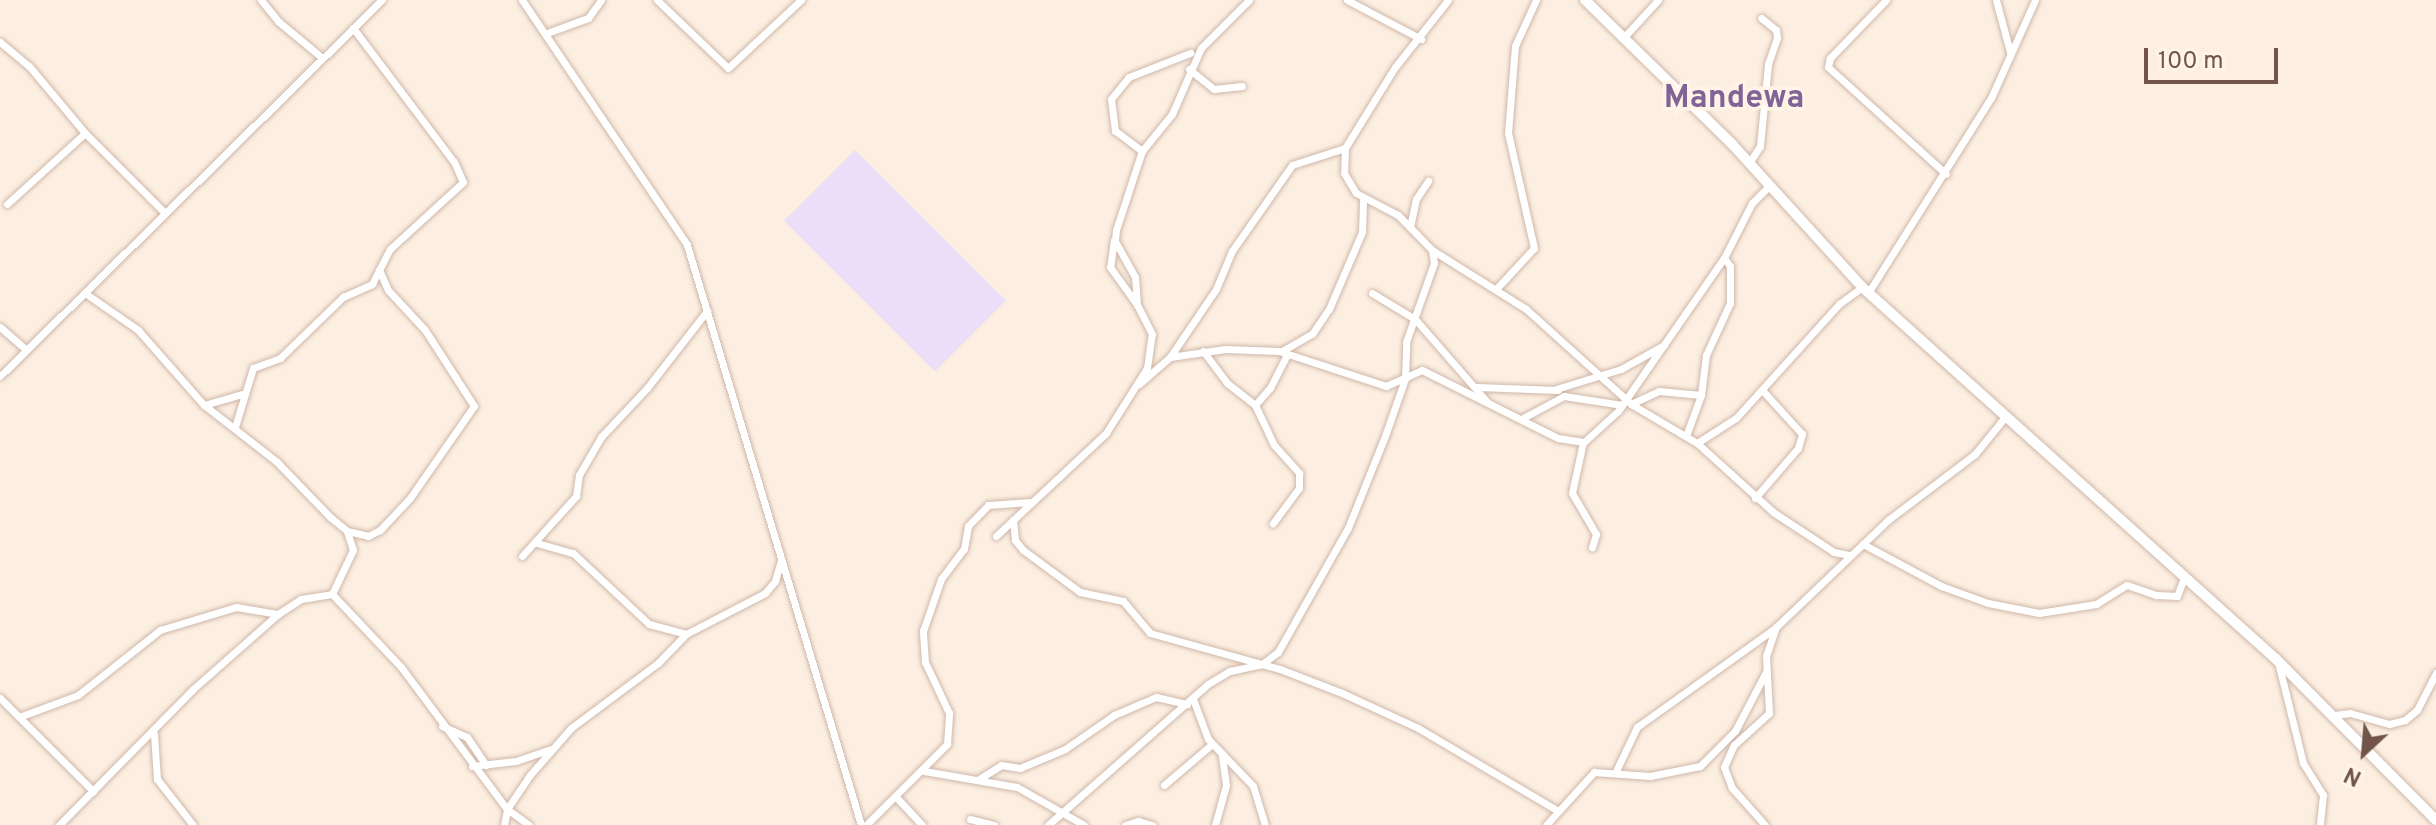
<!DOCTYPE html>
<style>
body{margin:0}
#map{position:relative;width:2436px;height:825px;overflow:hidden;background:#fcefe1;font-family:Overpass,sans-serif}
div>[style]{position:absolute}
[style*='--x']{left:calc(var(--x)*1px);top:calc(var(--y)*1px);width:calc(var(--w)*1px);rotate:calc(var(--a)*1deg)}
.education>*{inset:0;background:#ecdef8;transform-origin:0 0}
.roads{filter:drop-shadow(0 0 2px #cfb8ab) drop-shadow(0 0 2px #cfb8ab)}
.minor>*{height:7px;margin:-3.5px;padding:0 3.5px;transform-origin:3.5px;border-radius:3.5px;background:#fff}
.secondary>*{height:10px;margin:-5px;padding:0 5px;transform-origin:5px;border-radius:5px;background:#fff}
span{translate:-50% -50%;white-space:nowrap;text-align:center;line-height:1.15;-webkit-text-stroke:7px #fff4e7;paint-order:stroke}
.quarter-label{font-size:32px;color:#816496;font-weight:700}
.north{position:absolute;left:2324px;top:713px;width:80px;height:80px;-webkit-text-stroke:6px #fff4e7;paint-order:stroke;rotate:206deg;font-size:22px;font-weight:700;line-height:32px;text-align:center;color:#725448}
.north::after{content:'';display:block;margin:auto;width:28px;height:36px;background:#725448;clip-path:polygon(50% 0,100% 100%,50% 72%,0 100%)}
.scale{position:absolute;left:2144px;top:48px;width:134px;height:36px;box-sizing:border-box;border:4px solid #725448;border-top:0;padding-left:10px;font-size:24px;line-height:28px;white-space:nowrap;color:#725448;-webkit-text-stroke:6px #fff4e7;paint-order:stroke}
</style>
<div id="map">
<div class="education">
<div style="left:855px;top:150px;width:213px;height:100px;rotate:45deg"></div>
</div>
<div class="roads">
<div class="minor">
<div style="--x:261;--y:0;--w:28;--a:51"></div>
<div style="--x:279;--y:22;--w:53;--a:39.7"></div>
<div style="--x:522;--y:0;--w:295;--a:56"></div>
<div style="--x:687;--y:245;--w:606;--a:73.3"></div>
<div style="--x:657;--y:0;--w:98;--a:43.8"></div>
<div style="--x:728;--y:68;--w:100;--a:-43"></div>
<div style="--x:1347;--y:0;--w:84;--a:27.8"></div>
<div style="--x:1448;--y:0;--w:85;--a:128.3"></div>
<div style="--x:1395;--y:67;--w:95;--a:121.7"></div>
<div style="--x:1345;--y:148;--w:25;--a:92"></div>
<div style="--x:1344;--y:173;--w:23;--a:59"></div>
<div style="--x:1356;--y:193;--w:47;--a:27.6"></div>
<div style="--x:1398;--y:215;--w:49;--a:45.8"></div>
<div style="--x:1432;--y:250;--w:111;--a:32.1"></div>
<div style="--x:1526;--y:309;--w:142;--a:42.1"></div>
<div style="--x:1631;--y:404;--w:77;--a:30.6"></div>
<div style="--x:1697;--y:443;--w:103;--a:42.2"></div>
<div style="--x:1773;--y:512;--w:73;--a:33.3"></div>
<div style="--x:1834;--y:552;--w:15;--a:11"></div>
<div style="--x:1886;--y:0;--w:81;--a:134"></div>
<div style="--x:1830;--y:58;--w:9;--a:103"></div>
<div style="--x:1828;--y:67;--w:159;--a:42.2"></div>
<div style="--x:1996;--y:0;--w:54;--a:74.9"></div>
<div style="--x:547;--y:33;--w:44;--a:-20.1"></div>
<div style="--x:588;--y:18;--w:22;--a:-54"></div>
<div style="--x:1625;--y:36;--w:49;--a:-47.5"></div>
<div style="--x:0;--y:42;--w:38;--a:40"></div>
<div style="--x:29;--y:66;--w:87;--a:50.1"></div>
<div style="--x:85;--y:133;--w:113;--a:45"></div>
<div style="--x:1189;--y:69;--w:32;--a:39"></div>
<div style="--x:1214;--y:89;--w:28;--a:-6"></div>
<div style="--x:1142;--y:151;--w:34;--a:-143"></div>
<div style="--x:1115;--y:131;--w:32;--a:-97"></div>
<div style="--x:1111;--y:99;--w:28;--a:-51"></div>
<div style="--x:1129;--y:77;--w:66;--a:-21.5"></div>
<div style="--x:1749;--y:163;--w:20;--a:-57"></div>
<div style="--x:1760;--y:146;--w:82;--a:-84.4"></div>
<div style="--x:1768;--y:64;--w:28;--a:-71"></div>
<div style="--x:1777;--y:38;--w:8;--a:-97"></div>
<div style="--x:1776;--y:30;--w:19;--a:-141"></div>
<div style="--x:7;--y:204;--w:105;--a:-42.3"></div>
<div style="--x:1410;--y:227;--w:29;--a:-78"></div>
<div style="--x:1416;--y:199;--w:22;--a:-56"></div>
<div style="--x:1114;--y:240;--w:27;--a:98"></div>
<div style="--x:1110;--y:267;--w:44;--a:54.2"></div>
<div style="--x:1497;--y:288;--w:54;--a:-47.2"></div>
<div style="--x:1534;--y:248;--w:118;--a:-102.7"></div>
<div style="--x:1508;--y:133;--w:87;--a:-85.4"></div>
<div style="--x:1515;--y:46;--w:51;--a:-65.5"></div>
<div style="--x:85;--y:293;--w:65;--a:34.9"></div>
<div style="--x:138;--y:330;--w:100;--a:48.7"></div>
<div style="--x:204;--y:405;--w:91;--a:37.9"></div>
<div style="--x:276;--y:461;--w:78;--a:46"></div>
<div style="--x:330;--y:517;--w:22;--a:39"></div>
<div style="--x:347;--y:531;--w:22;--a:13"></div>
<div style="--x:368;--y:536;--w:13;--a:-27"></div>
<div style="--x:380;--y:530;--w:44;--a:-46.8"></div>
<div style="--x:410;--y:498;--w:112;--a:-55.2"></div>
<div style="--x:474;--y:406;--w:90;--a:-122.8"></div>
<div style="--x:425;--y:330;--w:54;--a:-132.8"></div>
<div style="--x:388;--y:290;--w:22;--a:-114"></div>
<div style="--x:1372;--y:293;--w:50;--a:31.2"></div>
<div style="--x:1415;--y:319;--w:111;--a:49"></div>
<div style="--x:1868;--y:293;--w:231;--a:-57.8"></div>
<div style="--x:1991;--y:98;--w:107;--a:-65.8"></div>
<div style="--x:0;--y:327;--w:35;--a:41"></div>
<div style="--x:1203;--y:351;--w:40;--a:53"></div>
<div style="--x:1227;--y:383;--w:36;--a:38"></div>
<div style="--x:1255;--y:405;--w:44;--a:64.6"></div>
<div style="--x:1274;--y:445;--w:38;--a:48"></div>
<div style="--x:1299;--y:473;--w:15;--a:90"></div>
<div style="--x:1299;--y:488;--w:44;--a:126.6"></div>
<div style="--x:1282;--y:351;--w:34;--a:-30"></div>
<div style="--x:1312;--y:334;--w:30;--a:-56"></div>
<div style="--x:1329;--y:309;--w:84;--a:-66.8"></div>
<div style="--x:1362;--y:232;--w:32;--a:-88"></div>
<div style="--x:1170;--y:357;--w:82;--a:-55.9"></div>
<div style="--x:1216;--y:289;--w:41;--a:-67.2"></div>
<div style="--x:1232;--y:251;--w:105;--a:-55.1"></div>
<div style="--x:1292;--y:165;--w:56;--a:-17.8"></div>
<div style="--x:0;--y:376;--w:536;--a:-44.55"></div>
<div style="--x:1139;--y:384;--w:41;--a:-41.1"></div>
<div style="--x:1170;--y:357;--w:56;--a:-8.3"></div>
<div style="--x:1225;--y:349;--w:54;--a:2.1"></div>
<div style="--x:1279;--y:351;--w:113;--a:18.1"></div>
<div style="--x:1386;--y:386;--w:39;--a:-24"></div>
<div style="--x:1422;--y:370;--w:152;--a:26.6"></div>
<div style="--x:1558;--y:438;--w:26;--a:9"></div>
<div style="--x:1584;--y:442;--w:46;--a:-42.4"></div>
<div style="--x:1618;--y:411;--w:186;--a:-55.3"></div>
<div style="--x:1477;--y:387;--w:81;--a:2.1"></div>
<div style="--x:1556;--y:389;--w:68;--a:-17.1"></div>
<div style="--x:1621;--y:369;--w:49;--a:-29.2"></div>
<div style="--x:1631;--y:404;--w:31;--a:-25"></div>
<div style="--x:1659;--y:391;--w:42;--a:5.4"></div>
<div style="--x:204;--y:405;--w:40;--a:-16"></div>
<div style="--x:1255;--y:405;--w:23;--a:-49"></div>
<div style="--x:1270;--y:388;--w:38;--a:-63"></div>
<div style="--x:1523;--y:418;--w:47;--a:-28.2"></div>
<div style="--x:1564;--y:396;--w:59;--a:8.8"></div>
<div style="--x:235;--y:427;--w:62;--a:-73"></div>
<div style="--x:253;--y:368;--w:29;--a:-20"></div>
<div style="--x:280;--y:358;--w:88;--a:-44.1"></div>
<div style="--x:343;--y:297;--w:32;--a:-24"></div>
<div style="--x:372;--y:284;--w:39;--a:-63"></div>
<div style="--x:390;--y:249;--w:99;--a:-42.5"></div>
<div style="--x:463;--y:182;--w:22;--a:-114"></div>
<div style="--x:454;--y:162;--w:168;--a:-127"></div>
<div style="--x:1686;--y:436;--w:44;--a:-69.9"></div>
<div style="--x:1701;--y:395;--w:40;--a:-82.9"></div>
<div style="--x:1706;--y:355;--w:57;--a:-65.2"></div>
<div style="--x:1730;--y:303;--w:37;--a:-90"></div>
<div style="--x:1730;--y:266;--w:10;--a:-127"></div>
<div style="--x:1724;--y:258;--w:62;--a:-63"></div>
<div style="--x:1752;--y:203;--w:24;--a:-45"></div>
<div style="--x:1583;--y:442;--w:52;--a:102.2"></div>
<div style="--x:1572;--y:493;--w:48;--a:59.7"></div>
<div style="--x:1596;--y:534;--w:14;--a:107"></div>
<div style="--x:1697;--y:443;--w:46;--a:-32.7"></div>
<div style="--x:1736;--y:418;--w:154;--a:-47.9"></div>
<div style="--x:1839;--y:304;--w:29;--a:-36"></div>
<div style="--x:1755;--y:498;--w:66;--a:-49.3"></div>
<div style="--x:1798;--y:448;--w:15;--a:-74"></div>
<div style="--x:1802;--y:434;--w:58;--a:-132.2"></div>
<div style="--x:1013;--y:520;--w:20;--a:84"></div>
<div style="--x:1015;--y:540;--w:13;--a:51"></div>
<div style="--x:1023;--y:550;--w:71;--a:36.4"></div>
<div style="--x:1080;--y:592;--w:44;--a:11.8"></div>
<div style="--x:1123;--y:601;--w:42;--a:49.8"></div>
<div style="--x:1150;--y:633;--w:135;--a:15.5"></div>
<div style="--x:1280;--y:669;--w:66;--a:21.2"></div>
<div style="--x:1342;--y:693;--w:84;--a:24.7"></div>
<div style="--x:1418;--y:728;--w:159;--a:30.6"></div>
<div style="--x:996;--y:536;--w:151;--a:-43.1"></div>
<div style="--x:1106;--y:433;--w:77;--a:-57.8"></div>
<div style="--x:1147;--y:368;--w:34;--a:-82"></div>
<div style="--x:1152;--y:334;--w:33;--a:-117"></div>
<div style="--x:1137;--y:305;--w:28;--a:-94"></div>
<div style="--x:1135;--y:277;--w:41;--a:-119.1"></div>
<div style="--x:1115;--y:241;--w:11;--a:-85"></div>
<div style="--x:1116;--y:230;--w:83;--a:-71.8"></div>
<div style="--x:1142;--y:151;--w:48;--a:-51"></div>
<div style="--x:1172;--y:114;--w:72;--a:-66.3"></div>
<div style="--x:1201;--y:48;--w:68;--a:-45"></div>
<div style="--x:537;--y:543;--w:37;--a:16"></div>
<div style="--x:573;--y:553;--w:104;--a:43.1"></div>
<div style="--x:649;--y:624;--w:38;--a:15"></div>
<div style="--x:1863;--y:544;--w:89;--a:28.3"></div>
<div style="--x:1941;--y:586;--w:50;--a:19.9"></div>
<div style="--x:1988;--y:603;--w:52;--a:11.1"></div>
<div style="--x:2039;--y:613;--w:58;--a:-9"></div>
<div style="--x:2096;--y:604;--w:36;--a:-32"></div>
<div style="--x:2127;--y:585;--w:31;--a:19"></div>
<div style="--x:2156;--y:595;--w:21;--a:3"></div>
<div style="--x:2177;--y:596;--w:19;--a:-69"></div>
<div style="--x:522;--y:556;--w:81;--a:-48"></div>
<div style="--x:576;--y:496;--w:21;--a:-82"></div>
<div style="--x:579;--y:475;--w:44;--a:-59.9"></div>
<div style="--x:601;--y:437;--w:67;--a:-46.8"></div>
<div style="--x:647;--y:388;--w:98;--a:-52.1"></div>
<div style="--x:332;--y:594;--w:49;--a:-64.5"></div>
<div style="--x:353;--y:550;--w:20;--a:-108"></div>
<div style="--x:2278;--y:662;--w:104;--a:76.1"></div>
<div style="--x:2303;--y:763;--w:38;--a:58"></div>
<div style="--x:2323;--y:795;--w:30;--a:96"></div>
<div style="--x:0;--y:698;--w:132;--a:45"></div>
<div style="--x:1193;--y:699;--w:43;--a:69.4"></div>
<div style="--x:1208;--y:739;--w:65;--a:46.2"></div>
<div style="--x:1253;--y:786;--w:41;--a:72.9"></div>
<div style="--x:2335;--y:715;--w:15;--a:-8"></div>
<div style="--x:2350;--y:713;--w:41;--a:15.8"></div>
<div style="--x:2389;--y:724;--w:16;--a:-14"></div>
<div style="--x:2405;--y:720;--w:16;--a:-40"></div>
<div style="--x:2417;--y:710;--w:42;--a:-62.8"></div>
<div style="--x:19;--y:717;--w:63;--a:-20.4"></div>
<div style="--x:78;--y:695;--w:105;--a:-38.4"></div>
<div style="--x:160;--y:630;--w:79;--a:-16.8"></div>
<div style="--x:236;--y:607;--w:43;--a:9.5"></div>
<div style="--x:442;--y:726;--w:27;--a:24"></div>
<div style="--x:467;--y:737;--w:34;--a:56"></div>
<div style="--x:154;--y:734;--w:45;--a:86.2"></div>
<div style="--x:157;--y:779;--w:58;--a:52"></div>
<div style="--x:472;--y:766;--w:44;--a:-6.5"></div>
<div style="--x:516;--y:761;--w:36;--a:-19"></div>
<div style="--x:924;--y:771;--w:94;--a:9.8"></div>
<div style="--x:1017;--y:787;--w:77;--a:29.6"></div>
<div style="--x:1616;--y:771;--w:49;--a:-64.5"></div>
<div style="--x:1637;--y:727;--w:168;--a:-35.6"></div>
<div style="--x:979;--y:779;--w:26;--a:-32"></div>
<div style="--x:1001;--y:765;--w:19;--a:9"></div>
<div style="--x:1020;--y:768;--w:49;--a:-22.9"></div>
<div style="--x:1065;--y:749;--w:60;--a:-34.8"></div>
<div style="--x:1114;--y:715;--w:46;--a:-23.2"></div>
<div style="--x:1156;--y:697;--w:32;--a:13"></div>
<div style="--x:1164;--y:785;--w:63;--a:-40.5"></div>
<div style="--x:897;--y:798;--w:37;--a:47"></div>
<div style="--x:970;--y:819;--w:25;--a:14"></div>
<div style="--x:59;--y:825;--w:190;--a:-45.4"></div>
<div style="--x:192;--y:690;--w:115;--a:-41.5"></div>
<div style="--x:278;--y:614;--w:27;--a:-33"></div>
<div style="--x:301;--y:599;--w:31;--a:-9"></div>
<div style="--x:332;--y:594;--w:100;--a:46.6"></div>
<div style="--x:401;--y:667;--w:177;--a:53.3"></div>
<div style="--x:507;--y:809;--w:27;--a:36"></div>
<div style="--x:504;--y:825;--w:16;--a:-79"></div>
<div style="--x:507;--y:809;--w:40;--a:-56"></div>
<div style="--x:529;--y:776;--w:64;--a:-48.8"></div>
<div style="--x:571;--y:728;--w:109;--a:-36.8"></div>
<div style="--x:658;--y:663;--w:40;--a:-46"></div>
<div style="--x:686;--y:634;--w:89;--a:-27.4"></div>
<div style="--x:765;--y:593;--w:16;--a:-50"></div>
<div style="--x:775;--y:581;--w:22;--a:-74"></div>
<div style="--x:866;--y:825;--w:115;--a:-45"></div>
<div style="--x:947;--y:744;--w:31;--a:-86"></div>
<div style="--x:949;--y:713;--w:56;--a:-115.2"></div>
<div style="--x:925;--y:662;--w:31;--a:-94"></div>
<div style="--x:923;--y:631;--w:55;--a:-70.9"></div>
<div style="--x:941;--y:579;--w:38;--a:-53"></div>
<div style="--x:964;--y:549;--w:23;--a:-80"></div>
<div style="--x:968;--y:526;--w:29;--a:-46"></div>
<div style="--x:988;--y:505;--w:42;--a:-4.1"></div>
<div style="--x:1048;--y:825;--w:213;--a:-41.4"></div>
<div style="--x:1208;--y:684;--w:26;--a:-31"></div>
<div style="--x:1230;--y:671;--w:33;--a:-12"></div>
<div style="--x:1262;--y:664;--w:20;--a:-37"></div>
<div style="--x:1278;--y:652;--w:142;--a:-60.6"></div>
<div style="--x:1348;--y:528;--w:99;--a:-68.1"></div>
<div style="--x:1385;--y:436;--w:60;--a:-70.7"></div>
<div style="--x:1405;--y:379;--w:37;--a:-88"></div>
<div style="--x:1406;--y:342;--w:84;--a:-70.5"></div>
<div style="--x:1434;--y:263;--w:13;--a:-99"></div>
<div style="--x:1125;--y:825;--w:14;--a:-17"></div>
<div style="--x:1138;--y:821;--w:15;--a:16"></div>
<div style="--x:1215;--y:825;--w:41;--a:-74.6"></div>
<div style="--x:1226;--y:785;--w:30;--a:-98"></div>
<div style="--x:1546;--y:825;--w:72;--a:-47.8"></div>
<div style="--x:1594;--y:772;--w:56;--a:4.1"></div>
<div style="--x:1650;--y:776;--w:51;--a:-11.3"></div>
<div style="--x:1700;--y:766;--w:49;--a:-45"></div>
<div style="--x:1735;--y:731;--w:67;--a:-62.3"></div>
<div style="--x:1765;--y:825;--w:50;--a:-131.7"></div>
<div style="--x:1732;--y:788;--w:22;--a:-111"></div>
<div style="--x:1724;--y:767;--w:24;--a:-66"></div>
<div style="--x:1734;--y:745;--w:47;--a:-42.4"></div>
<div style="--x:1769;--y:713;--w:57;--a:-93"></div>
<div style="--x:1766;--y:656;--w:31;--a:-71"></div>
<div style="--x:1776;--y:627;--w:155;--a:-43.7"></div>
<div style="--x:1888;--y:520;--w:109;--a:-37.2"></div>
<div style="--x:1975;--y:454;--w:48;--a:-51"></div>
</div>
<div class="secondary">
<div style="--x:1585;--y:0;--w:206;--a:44.4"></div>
<div style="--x:1732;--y:144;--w:193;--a:47.7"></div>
<div style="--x:1862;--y:287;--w:558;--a:41.95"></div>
<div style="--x:2277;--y:660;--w:226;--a:45.2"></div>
</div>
</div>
<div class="quarter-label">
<span style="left:1734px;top:99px">Mandewa</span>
</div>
<div class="north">N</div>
<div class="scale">100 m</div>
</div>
